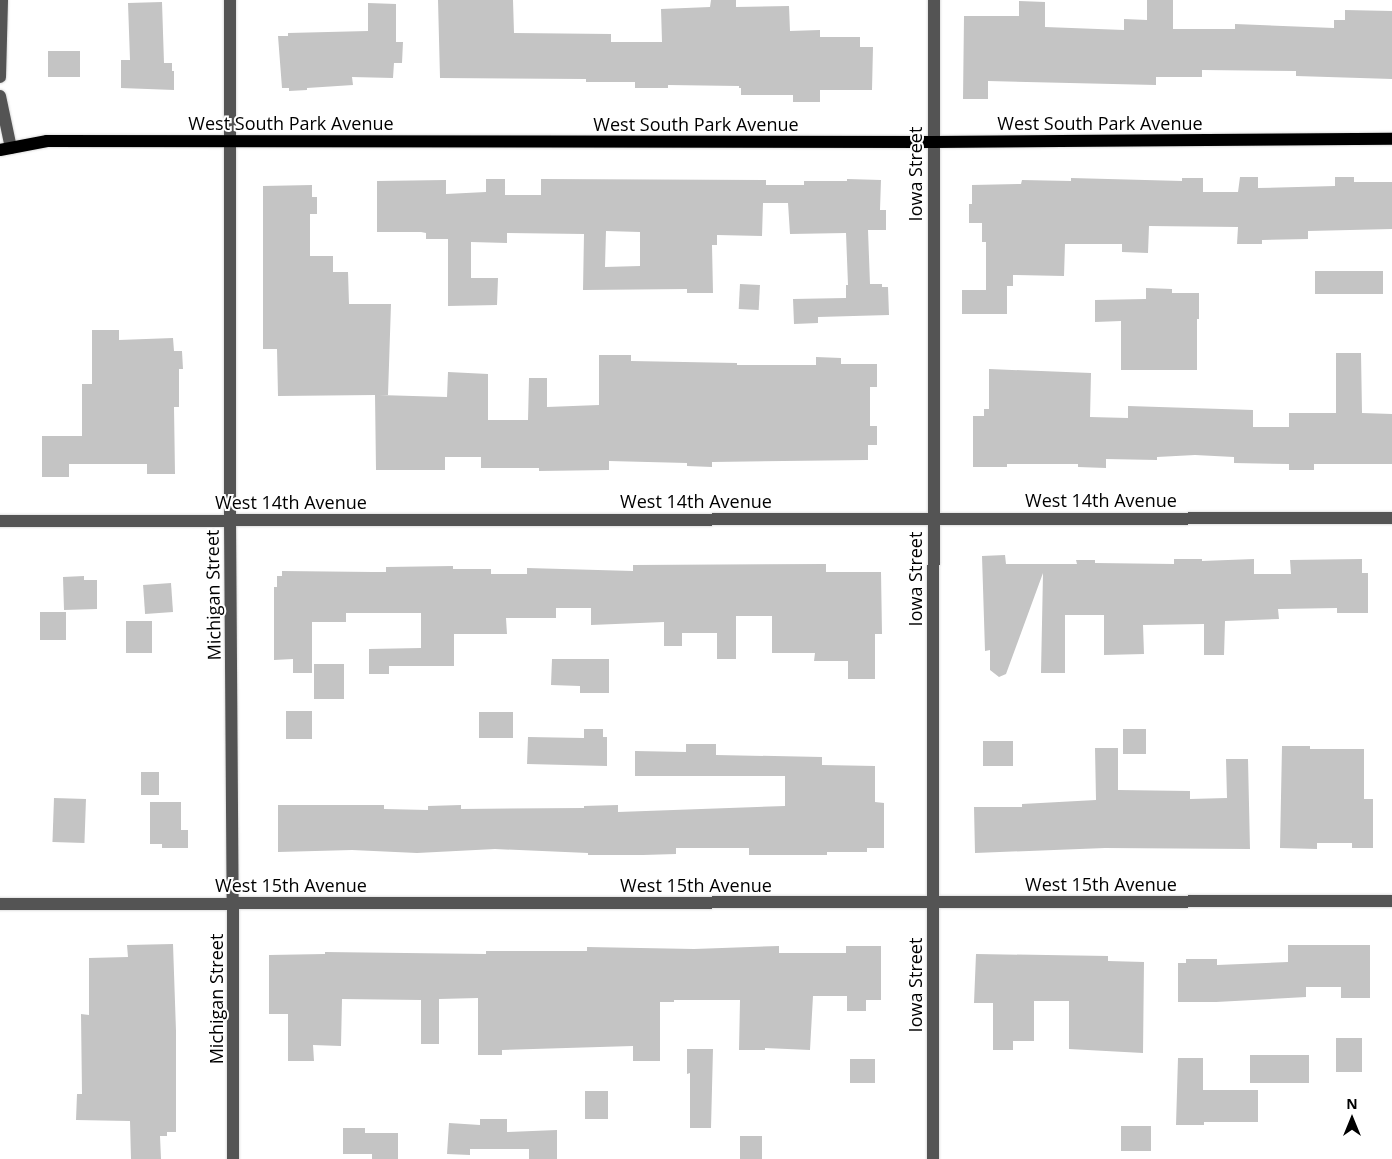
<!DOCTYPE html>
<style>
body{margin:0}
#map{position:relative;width:1392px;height:1159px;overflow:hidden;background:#fff;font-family:"Open Sans",sans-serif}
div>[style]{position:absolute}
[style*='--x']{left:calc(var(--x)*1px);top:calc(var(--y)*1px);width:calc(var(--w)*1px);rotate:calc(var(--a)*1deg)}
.building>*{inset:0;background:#c4c4c4;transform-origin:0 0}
.roads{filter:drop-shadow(0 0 1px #dbdbdb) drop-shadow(0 0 1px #dbdbdb)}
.minor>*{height:12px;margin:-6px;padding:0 6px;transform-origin:6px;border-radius:6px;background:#545454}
.major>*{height:12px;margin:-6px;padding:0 6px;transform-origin:6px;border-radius:6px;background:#000}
span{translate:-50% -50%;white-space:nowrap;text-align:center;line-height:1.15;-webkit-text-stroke:4px #fff;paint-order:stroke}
.street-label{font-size:18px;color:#000}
.north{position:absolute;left:1327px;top:1094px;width:50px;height:50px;-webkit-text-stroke:4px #fff;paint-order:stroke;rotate:0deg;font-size:14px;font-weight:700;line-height:20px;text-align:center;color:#000}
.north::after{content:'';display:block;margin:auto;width:18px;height:22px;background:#000;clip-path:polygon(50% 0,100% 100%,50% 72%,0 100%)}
</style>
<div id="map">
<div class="building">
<div style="clip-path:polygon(438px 0,513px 0,514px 33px,611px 34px,611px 42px,662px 42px,661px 9px,710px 7px,711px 0,736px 0,736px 7px,789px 6px,790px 31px,820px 30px,820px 37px,860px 37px,860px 47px,873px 47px,872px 90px,820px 90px,820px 102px,793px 102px,793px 95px,741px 95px,741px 88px,739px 88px,739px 86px,668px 85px,668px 88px,635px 88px,635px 82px,586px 82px,586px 79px,440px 78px)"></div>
<div style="clip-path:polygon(1147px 0,1173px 0,1173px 29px,1235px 29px,1235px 24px,1334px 28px,1334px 20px,1345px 20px,1345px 10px,1392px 11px,1392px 79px,1296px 76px,1296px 71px,1202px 70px,1202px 77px,1156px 77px,1156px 85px,988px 81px,988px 99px,963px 99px,964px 16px,1019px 16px,1019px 1px,1045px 2px,1045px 27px,1124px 30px,1124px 19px,1147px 20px)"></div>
<div style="clip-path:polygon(162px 2px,164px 63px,172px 63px,172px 71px,174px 71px,174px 90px,121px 88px,121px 60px,130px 60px,128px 3px)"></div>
<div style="clip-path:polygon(368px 3px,396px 4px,396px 42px,403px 42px,402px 63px,394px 63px,393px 78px,352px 77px,353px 85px,307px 88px,307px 90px,289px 91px,289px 88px,282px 88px,278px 36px,288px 36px,288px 33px,368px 31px)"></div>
<div style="left:48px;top:51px;width:32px;height:26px"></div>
<div style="clip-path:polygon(1240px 177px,1258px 177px,1258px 188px,1335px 186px,1335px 177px,1354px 177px,1354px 182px,1392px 182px,1392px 229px,1308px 231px,1308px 239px,1262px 240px,1262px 244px,1237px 244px,1238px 227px,1149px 226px,1148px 253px,1122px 252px,1122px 244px,1065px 244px,1064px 276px,1013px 275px,1013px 286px,1007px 286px,1007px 314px,962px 314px,962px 290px,986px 290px,986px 242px,982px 242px,982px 223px,969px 223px,969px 204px,972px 204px,972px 185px,1021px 184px,1022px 180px,1071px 181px,1071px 178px,1182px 181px,1182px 178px,1203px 178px,1203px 192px,1238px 192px)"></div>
<div style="clip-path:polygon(evenodd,486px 179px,505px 179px,505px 195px,541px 195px,541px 179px,766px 180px,766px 185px,804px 185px,804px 181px,847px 181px,847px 179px,881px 180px,880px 210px,886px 210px,886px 230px,868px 230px,870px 284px,882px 284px,882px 287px,888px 287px,889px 315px,818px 317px,818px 323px,794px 324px,793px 299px,846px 298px,846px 285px,848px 285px,846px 233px,790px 234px,788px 203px,763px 203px,762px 236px,717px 235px,717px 245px,712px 245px,713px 293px,687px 293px,687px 289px,583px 290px,584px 234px,507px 233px,507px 243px,471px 242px,471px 278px,498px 278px,497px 305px,448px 306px,448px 239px,426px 239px,426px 233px,421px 232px,377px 232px,377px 181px,446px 180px,446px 194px,486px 192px,486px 179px,606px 231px,640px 232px,640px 266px,605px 267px,606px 231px)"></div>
<div style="clip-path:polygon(312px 185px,312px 197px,317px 197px,317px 214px,310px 214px,310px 256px,333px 256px,333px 272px,348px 272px,349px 304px,391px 304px,388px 395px,379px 395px,447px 397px,448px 372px,488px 374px,488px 420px,528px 420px,529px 378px,547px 378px,547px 407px,599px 405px,599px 355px,631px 355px,631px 361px,737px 363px,737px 365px,816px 365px,816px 357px,841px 358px,841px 364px,877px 364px,877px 387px,870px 387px,870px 426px,877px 426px,877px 445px,868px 445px,868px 460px,712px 462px,712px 467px,687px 466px,687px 463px,609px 461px,609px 470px,539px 471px,539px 468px,481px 468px,481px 457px,445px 457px,445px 470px,376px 470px,375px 395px,278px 396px,277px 349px,263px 349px,263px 186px)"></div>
<div style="left:1315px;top:271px;width:68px;height:23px"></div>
<div style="left:740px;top:284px;width:20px;height:25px;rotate:3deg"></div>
<div style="clip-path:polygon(1146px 288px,1172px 289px,1172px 293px,1199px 293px,1199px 319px,1197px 319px,1197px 370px,1121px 370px,1121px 321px,1095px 322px,1095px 300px,1146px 299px)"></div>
<div style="clip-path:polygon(92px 330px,119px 330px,119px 340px,173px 338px,174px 351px,182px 351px,183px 369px,179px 369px,179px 407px,174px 407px,175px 474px,147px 474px,147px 464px,69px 464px,69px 477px,42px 477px,42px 436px,82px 436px,82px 384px,92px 384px)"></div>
<div style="clip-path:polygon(1336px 353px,1361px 353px,1362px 413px,1392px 414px,1392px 464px,1314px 464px,1314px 470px,1289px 470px,1289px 464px,1234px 463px,1234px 457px,1195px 455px,1157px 457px,1157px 460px,1106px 459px,1106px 468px,1078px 467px,1078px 464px,1007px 464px,1007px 467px,973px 467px,973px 416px,984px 416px,984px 409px,989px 409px,989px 369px,1091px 373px,1090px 417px,1128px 418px,1128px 406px,1253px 410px,1253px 427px,1289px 427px,1289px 413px,1336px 413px)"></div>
<div style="clip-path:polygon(1005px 555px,1006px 564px,1077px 564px,1076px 560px,1095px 560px,1095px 563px,1174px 564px,1174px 559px,1202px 559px,1202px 561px,1254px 559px,1254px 574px,1291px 574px,1290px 560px,1362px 559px,1362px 573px,1368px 573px,1368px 613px,1337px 613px,1337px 608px,1278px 609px,1279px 619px,1225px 621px,1224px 655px,1204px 655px,1204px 624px,1143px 625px,1144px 654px,1104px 655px,1104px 615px,1065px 615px,1065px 673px,1041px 673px,1043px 573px,1006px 674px,999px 677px,990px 670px,990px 650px,985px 651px,982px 556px)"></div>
<div style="clip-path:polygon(826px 564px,826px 572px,881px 572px,882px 634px,875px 634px,875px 679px,848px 679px,848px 661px,814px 661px,815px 653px,772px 653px,772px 616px,736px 616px,736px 659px,717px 659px,717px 633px,682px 633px,682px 646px,664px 646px,664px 622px,591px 625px,591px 608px,556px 608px,556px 618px,506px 618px,507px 634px,454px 634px,454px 666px,389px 666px,389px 674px,369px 674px,369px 649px,421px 648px,421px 613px,346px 613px,346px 622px,312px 622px,312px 673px,293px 673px,293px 659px,274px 660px,274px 587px,277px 587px,277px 576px,282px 576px,282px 571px,373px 572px,386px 572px,386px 567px,453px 566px,453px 569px,491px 569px,491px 574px,527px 574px,527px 568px,633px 571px,633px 565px)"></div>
<div style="clip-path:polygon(84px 576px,84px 580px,97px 580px,97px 609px,64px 610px,63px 577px)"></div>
<div style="left:171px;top:583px;width:29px;height:28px;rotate:86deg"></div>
<div style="left:40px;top:612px;width:26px;height:28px"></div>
<div style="left:126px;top:621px;width:26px;height:32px"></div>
<div style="clip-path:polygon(552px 659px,609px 659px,609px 693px,580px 693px,580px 686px,551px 685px)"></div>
<div style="left:314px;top:664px;width:30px;height:35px"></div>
<div style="left:286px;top:711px;width:26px;height:28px"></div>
<div style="left:479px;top:712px;width:34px;height:26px"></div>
<div style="clip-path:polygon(584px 729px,603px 729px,603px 737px,607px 737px,607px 766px,527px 764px,528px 737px,584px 738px)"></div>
<div style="left:1123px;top:729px;width:23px;height:25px"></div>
<div style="left:983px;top:741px;width:30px;height:25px"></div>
<div style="clip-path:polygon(686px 744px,716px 744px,716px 755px,822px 757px,822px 765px,875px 766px,875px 802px,884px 803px,884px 848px,867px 848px,867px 852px,827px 852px,827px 855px,749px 855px,749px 848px,676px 848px,676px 854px,643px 855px,588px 855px,588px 853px,495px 849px,417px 853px,352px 850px,278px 852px,278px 805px,384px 805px,384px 809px,428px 810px,428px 806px,461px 805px,461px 809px,584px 808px,584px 806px,618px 805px,618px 812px,785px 806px,785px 776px,635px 776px,635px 751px,686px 752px)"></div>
<div style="clip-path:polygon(1282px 746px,1310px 746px,1310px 749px,1364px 749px,1364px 799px,1373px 799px,1373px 848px,1352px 848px,1352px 843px,1317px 843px,1317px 849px,1280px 848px)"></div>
<div style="clip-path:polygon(1095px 748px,1118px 748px,1118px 790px,1190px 791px,1190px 799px,1227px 798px,1226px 759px,1248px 759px,1250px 849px,1105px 848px,975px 853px,974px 807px,1022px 807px,1022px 804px,1096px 800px)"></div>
<div style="left:159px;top:772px;width:23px;height:18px;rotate:90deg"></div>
<div style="left:54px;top:798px;width:32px;height:44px;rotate:2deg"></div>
<div style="clip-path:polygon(150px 802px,181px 802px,181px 830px,188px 830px,188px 848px,162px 848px,162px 844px,150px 844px)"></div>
<div style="clip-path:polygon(173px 944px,176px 1031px,176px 1132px,167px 1132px,167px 1136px,160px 1136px,161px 1159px,131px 1159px,130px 1121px,76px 1120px,77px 1094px,82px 1094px,81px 1014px,89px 1015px,89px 958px,128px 957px,127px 945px)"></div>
<div style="clip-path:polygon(1288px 945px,1370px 945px,1370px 998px,1341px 998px,1341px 987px,1306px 987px,1306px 997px,1216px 1002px,1178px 1002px,1178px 963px,1186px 963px,1186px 959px,1217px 959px,1217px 965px,1288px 962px)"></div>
<div style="clip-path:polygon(779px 946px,779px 953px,846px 953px,846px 946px,881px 946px,881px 1000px,866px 1000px,866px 1011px,847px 1011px,847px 996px,813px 996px,810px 1050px,765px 1048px,765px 1050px,739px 1050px,740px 1000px,674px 1000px,674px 1002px,660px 1002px,660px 1061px,633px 1061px,633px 1046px,502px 1050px,502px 1055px,478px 1055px,478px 998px,439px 999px,439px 1044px,421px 1044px,421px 1000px,342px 999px,341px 1046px,313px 1045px,314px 1061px,288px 1061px,288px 1014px,269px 1014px,269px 955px,325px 954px,325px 952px,486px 954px,486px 951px,587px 951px,587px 947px,694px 949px)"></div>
<div style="clip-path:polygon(976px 954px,1108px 956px,1108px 961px,1144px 962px,1143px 1053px,1069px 1049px,1069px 1001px,1034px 1001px,1034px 1041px,1013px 1041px,1013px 1050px,993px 1050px,993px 1003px,974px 1003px)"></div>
<div style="left:1336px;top:1038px;width:26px;height:34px"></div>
<div style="clip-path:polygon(687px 1049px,713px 1049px,711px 1128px,690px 1128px,690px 1073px,687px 1074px)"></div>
<div style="left:1309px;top:1055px;width:28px;height:59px;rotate:90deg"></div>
<div style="clip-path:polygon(1178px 1058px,1203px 1058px,1203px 1090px,1258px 1090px,1258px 1122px,1204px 1122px,1204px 1125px,1176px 1125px)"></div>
<div style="left:850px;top:1059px;width:25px;height:24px"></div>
<div style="left:608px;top:1091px;width:28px;height:23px;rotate:90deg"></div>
<div style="clip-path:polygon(480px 1119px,507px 1119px,507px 1132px,557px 1130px,557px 1159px,529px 1159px,529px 1149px,470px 1149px,470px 1155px,447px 1154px,449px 1123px,480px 1125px)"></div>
<div style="left:1121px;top:1126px;width:30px;height:25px"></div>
<div style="clip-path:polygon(343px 1128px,365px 1128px,365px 1133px,398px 1133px,398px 1159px,372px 1159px,372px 1154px,343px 1154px)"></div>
<div style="left:740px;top:1136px;width:22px;height:23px"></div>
</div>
<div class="roads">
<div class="minor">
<div style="--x:230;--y:0;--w:520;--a:90"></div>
<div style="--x:230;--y:520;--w:382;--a:89.6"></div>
<div style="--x:233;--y:902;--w:257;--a:90"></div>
<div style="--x:0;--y:77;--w:77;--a:-88.5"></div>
<div style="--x:0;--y:96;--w:53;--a:78.1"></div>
<div style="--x:0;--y:521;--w:1392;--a:-0.12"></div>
<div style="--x:0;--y:904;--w:1392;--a:-0.12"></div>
<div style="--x:933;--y:1159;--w:1159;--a:-89.95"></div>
</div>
<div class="major">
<div style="--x:0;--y:150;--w:48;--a:-10.8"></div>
<div style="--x:47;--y:141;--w:886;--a:0.06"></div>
<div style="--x:933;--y:142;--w:459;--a:-0.4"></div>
</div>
</div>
<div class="street-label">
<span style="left:291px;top:123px">West South Park Avenue</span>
<span style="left:1100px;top:123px">West South Park Avenue</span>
<span style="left:696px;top:124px">West South Park Avenue</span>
<span style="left:915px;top:174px;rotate:-90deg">Iowa Street</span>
<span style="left:1101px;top:500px">West 14th Avenue</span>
<span style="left:696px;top:501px">West 14th Avenue</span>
<span style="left:291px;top:502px">West 14th Avenue</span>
<span style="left:915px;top:579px;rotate:-90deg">Iowa Street</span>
<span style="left:213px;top:595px;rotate:-91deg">Michigan Street</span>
<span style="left:1101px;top:884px">West 15th Avenue</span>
<span style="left:291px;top:885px">West 15th Avenue</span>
<span style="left:696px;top:885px">West 15th Avenue</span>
<span style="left:915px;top:985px;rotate:-90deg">Iowa Street</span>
<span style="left:216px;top:999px;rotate:-90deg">Michigan Street</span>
</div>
<div class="north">N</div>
</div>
